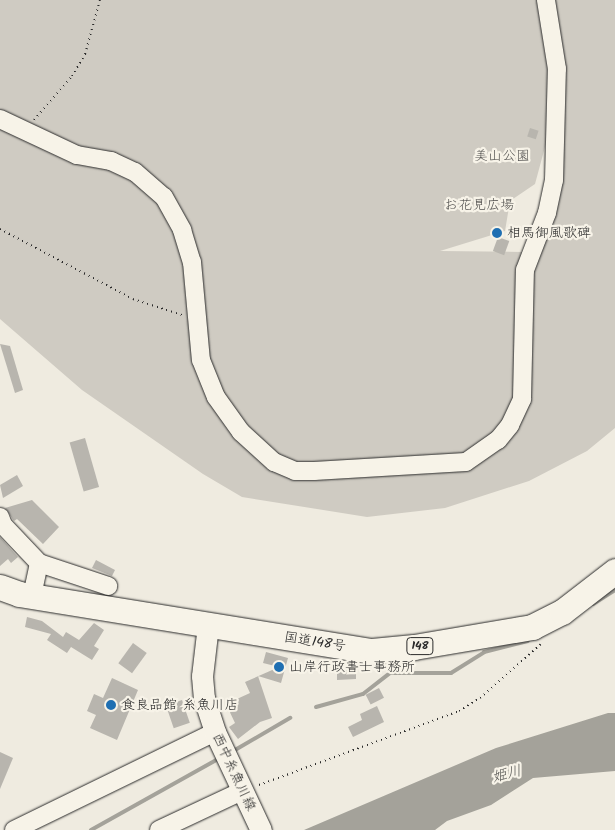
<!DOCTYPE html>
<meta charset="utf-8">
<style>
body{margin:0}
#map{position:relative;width:615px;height:830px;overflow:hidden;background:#efebe0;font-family:Kalam,"Klee One",sans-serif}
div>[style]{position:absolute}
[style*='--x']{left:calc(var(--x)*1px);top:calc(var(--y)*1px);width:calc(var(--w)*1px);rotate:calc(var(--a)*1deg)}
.green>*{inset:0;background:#cfcbc2}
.water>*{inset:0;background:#a4a29a}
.stream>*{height:4px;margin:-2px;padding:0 2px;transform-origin:2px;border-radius:2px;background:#a4a29a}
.building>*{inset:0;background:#b8b5ae;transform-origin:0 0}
.path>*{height:2px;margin-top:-1px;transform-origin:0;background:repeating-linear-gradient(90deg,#2b2b2b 0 1px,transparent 0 5px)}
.roads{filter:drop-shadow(0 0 1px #2b2b2b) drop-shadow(0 0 1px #2b2b2b)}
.minor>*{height:18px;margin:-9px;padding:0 9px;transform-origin:9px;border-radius:9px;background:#f7f3e8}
.major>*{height:21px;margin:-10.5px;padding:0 10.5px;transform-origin:10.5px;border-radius:10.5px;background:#f7f3e8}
.highway>*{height:25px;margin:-12.5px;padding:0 12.5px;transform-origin:12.5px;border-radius:12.5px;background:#f7f3e8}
.dots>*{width:14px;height:14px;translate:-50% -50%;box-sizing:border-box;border:2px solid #f7f3e8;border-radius:50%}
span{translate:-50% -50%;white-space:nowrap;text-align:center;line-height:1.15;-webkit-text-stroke:4.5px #f7f3e8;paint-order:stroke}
.shield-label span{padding:1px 4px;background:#f7f3e8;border:1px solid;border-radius:4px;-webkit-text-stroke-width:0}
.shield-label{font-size:12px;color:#2b2b2b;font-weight:700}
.park-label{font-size:14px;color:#545351}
.poi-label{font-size:14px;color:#2b2b2b}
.left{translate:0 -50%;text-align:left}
.street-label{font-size:14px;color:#2b2b2b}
.water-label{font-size:15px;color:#555552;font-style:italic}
</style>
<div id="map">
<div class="green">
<div style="clip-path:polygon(evenodd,0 0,615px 0,615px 428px,587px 451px,529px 481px,445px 508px,367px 517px,242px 497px,203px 474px,82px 390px,0 319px,0 0,559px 95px,540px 238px,522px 252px,440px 251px,505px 231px,510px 201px,535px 184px,559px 95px)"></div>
</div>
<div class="water">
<div style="clip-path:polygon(608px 713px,615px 713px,615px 771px,533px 778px,491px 805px,447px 821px,435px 830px,304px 830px,496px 748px)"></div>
</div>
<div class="stream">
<div style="--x:593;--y:604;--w:26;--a:-32"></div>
<div style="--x:316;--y:707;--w:49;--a:-15.5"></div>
<div style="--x:363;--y:694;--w:34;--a:-38"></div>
<div style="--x:390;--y:673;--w:61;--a:0"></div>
<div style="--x:451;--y:673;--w:39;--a:-32"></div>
<div style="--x:484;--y:652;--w:45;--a:-14"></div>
<div style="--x:235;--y:750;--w:64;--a:-30.2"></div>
<div style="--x:91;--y:830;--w:143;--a:-29.2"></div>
</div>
<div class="building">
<div style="left:530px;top:128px;width:9px;height:9px;rotate:18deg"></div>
<div style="left:498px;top:237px;width:12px;height:15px;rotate:20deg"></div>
<div style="clip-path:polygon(0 344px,10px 346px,23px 390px,15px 393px)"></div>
<div style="left:85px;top:438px;width:51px;height:16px;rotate:74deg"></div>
<div style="clip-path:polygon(17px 475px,23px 486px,3px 498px,0 485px)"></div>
<div style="clip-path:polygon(32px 500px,59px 527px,43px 544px,17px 519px,14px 521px,5px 508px)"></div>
<div style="clip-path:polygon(0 537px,18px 557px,11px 563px,8px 559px,0 566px)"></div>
<div style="clip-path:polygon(96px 560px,115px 570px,112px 576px,92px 568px)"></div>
<div style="clip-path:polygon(27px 617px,42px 621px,63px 637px,66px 632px,79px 640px,94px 623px,104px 630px,94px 646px,99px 649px,92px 660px,71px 647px,67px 653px,47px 640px,51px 634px,25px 627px)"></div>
<div style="left:133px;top:643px;width:17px;height:25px;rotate:36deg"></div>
<div style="clip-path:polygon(266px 652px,288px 658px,281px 683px,258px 676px,272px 718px,260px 722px,238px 739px,229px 727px,235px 723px,226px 704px,250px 693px,245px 682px,279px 667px,263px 663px)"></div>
<div style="clip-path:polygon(356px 668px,356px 679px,337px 680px,337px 670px)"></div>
<div style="clip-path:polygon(112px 678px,138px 690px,117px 740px,90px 728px,96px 715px,87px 711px,94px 694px,103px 698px)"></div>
<div style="left:379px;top:688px;width:11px;height:15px;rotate:63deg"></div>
<div style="left:182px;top:700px;width:24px;height:17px;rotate:71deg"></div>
<div style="clip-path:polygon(377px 706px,384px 722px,353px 737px,348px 727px,362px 720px,360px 714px)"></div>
<div style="clip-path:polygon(0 752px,13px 758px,0 789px)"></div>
</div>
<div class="path">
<div style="--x:34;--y:120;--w:58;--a:-49.2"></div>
<div style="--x:72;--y:76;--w:26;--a:-59"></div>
<div style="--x:85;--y:54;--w:56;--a:-74.5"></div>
<div style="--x:0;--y:229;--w:150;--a:27.8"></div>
<div style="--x:133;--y:299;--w:52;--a:18.1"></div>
<div style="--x:259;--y:785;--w:213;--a:-20.3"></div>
<div style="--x:459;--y:711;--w:25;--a:-32"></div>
<div style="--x:480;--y:698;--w:81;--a:-41.5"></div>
</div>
<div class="roads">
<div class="minor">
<div style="--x:0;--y:119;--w:85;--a:25.1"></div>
<div style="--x:77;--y:155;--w:35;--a:10"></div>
<div style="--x:111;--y:161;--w:26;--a:25"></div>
<div style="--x:135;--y:172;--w:38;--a:41"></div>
<div style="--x:164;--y:197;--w:38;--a:61"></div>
<div style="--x:182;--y:230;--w:34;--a:73"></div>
<div style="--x:192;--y:262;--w:98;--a:84.8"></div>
<div style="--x:201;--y:360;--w:40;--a:68"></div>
<div style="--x:216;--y:397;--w:43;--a:54.5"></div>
<div style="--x:241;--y:432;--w:45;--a:42.3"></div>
<div style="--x:274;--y:462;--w:23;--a:23"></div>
<div style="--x:295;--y:471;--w:19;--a:0"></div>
<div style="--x:314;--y:471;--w:152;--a:-3.4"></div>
<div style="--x:466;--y:462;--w:39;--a:-35"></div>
<div style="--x:498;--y:440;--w:19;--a:-51"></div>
<div style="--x:510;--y:425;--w:29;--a:-65"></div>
<div style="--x:522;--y:399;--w:129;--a:-88.7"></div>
<div style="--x:525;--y:270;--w:61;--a:-68.9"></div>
<div style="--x:547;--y:213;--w:34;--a:-78"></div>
<div style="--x:554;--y:180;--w:111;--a:-88.5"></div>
<div style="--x:557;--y:69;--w:70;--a:-99.1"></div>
<div style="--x:0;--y:517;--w:9;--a:69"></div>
<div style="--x:3;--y:525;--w:52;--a:46.5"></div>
<div style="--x:39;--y:563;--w:34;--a:102"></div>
<div style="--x:39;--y:563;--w:73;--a:18.4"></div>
<div style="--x:14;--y:830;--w:224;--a:-26"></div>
<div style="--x:159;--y:830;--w:92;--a:-25.2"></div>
</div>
<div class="major">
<div style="--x:208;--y:625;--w:51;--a:96.7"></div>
<div style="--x:202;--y:676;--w:22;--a:85"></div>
<div style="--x:204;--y:698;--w:36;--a:72"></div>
<div style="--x:215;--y:732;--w:108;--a:64.9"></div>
</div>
<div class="highway">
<div style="--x:0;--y:587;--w:20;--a:20"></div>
<div style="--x:19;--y:594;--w:358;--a:9.2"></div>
<div style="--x:372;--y:651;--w:42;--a:-5.4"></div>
<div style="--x:414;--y:647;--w:120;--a:-9.6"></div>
<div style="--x:532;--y:627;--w:34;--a:-27"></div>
<div style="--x:562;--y:612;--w:67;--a:-37.7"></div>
</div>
</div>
<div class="dots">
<div style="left:497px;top:233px;background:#1f6fb2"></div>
<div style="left:279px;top:667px;background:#1f6fb2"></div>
<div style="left:111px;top:705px;background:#1f6fb2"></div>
</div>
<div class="shield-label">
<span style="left:420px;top:646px">148</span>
</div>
<div class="park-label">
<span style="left:502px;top:156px">美山公園</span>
<span style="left:479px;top:205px">お花見広場</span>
</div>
<div class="poi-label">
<span class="left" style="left:507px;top:233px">相馬御風歌碑</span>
<span class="left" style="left:289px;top:667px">山岸行政書士事務所</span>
<span class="left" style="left:121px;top:705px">食良品館 糸魚川店</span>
</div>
<div class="street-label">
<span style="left:315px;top:642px;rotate:9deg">国道148号</span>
<span style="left:234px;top:772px;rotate:65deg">西中糸魚川線</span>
</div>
<div class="water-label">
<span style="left:507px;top:775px;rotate:-14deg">姫川</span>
</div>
</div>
